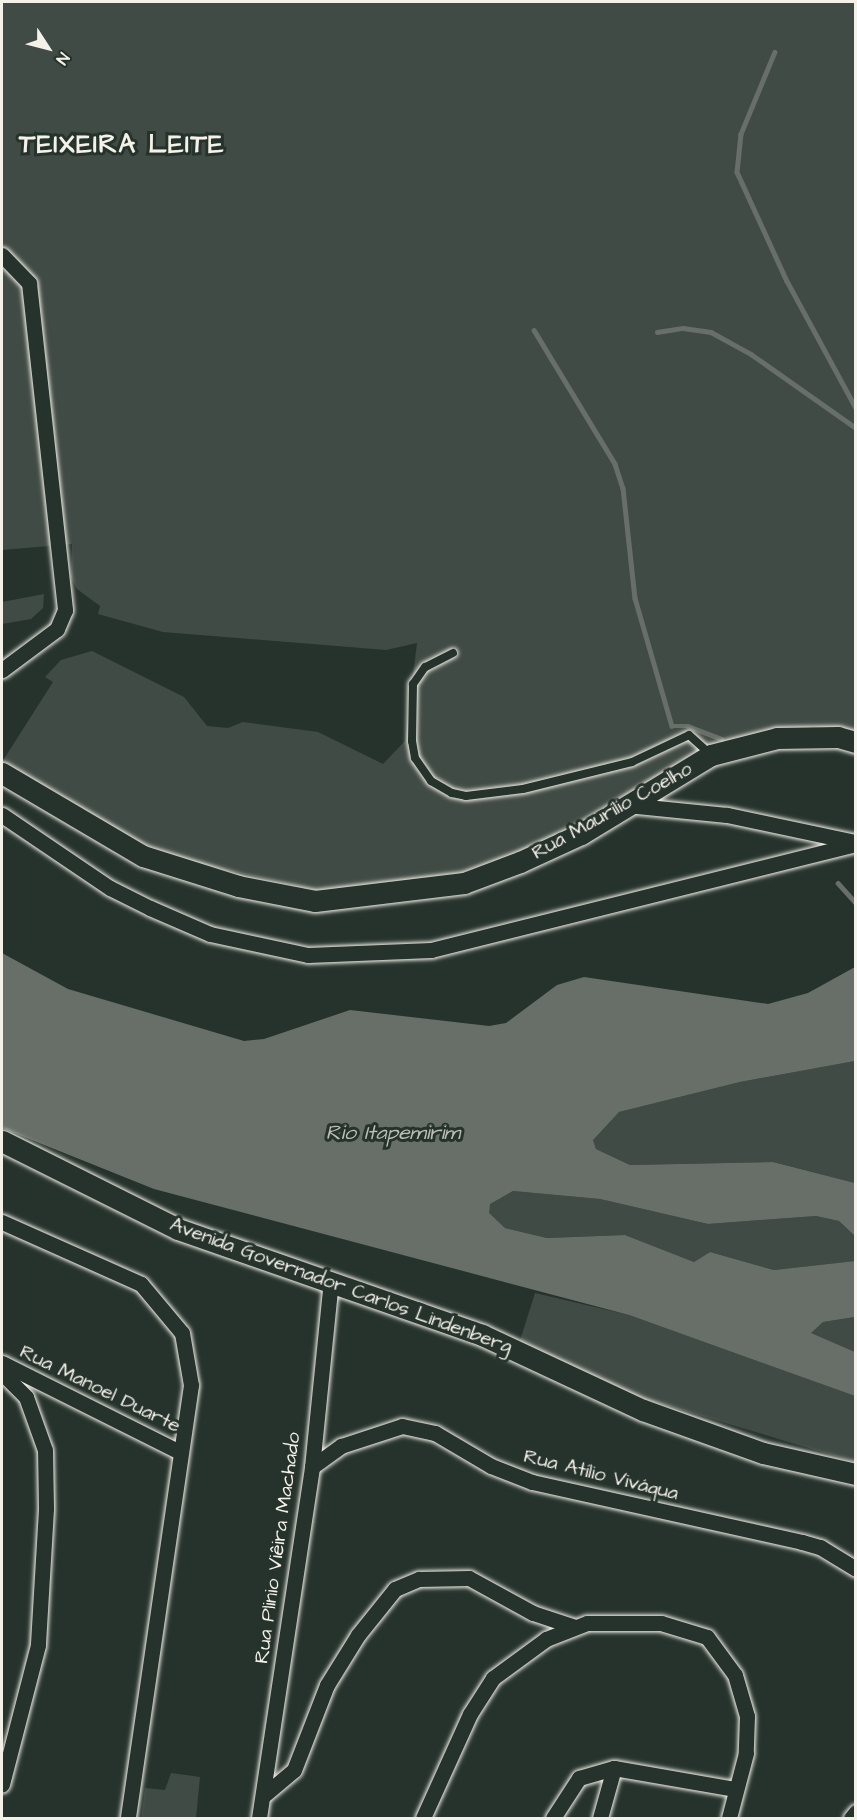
<!DOCTYPE html>
<meta charset="utf-8">
<style>
body{margin:0}
#map{position:relative;width:857px;height:1820px;overflow:hidden;background:#26332d;font-family:"Architects Daughter",sans-serif}
div>[style]{position:absolute}
[style*='--x']{left:calc(var(--x)*1px);top:calc(var(--y)*1px);width:calc(var(--w)*1px);rotate:calc(var(--a)*1deg)}
.green>*{inset:0;background:#414b45}
.water>*{inset:0;background:#676f68}
.stream>*{height:4.5px;margin:-2.25px;padding:0 2.25px;transform-origin:2.25px;border-radius:2.25px;background:#676f68}
.roads{filter:drop-shadow(0 0 2px #f4f1e8) drop-shadow(0 0 2px #f4f1e8)}
.lane>*{height:8px;margin:-4px;padding:0 4px;transform-origin:4px;border-radius:4px;background:#26332d}
.street>*{height:15px;margin:-7.5px;padding:0 7.5px;transform-origin:7.5px;border-radius:7.5px;background:#26332d}
.secondary>*{height:21px;margin:-10.5px;padding:0 10.5px;transform-origin:10.5px;border-radius:10.5px;background:#26332d}
span{translate:-50% -50%;white-space:nowrap;text-align:center;line-height:1.15;-webkit-text-stroke:6px #26332d;paint-order:stroke}
.street-label{font-size:20px;color:#f4f1e8}
.water-label{font-size:21px;color:#bcbdb5;font-style:italic}
.district-label{font-size:26px;color:#f4f1e8;font-weight:700;letter-spacing:1.5px}
.frame{position:absolute;inset:0;border:3px solid #f4f1e8;pointer-events:none}
.north{position:absolute;left:18px;top:18px;width:60px;height:60px;-webkit-text-stroke:4px #26332d;paint-order:stroke;rotate:126deg;font-size:16px;font-weight:700;line-height:24px;text-align:center;color:#f4f1e8}
.north::after{content:'';display:block;margin:auto;width:21px;height:27px;background:#f4f1e8;clip-path:polygon(50% 0,100% 100%,50% 72%,0 100%)}
</style>
<div id="map">
<div class="green">
<div style="clip-path:polygon(2px 2px,855px 2px,855px 736px,813px 726px,702px 749px,540px 845px,445px 878px,330px 893px,192px 862px,127px 838px,18px 776px,2px 762px,53px 682px,45px 677px,61px 660px,92px 651px,184px 697px,207px 726px,228px 728px,243px 722px,318px 732px,383px 764px,405px 741px,417px 643px,386px 650px,163px 632px,98px 614px,100px 606px,77px 589px,71px 577px,72px 544px,2px 550px)"></div>
<div style="clip-path:polygon(44px 594px,43px 608px,31px 619px,2px 624px,2px 602px)"></div>
<div style="clip-path:polygon(855px 1061px,855px 1183px,773px 1162px,630px 1165px,596px 1149px,593px 1140px,598px 1131px,619px 1112px,740px 1082px)"></div>
<div style="clip-path:polygon(513px 1191px,600px 1199px,708px 1224px,816px 1216px,839px 1221px,855px 1236px,855px 1261px,774px 1270px,710px 1252px,694px 1262px,625px 1235px,547px 1238px,505px 1228px,489px 1214px,489px 1204px)"></div>
<div style="clip-path:polygon(535px 1293px,629px 1315px,855px 1396px,855px 1462px,619px 1391px,518px 1347px)"></div>
<div style="clip-path:polygon(855px 1317px,855px 1352px,810px 1333px,823px 1322px)"></div>
<div style="clip-path:polygon(171px 1773px,200px 1777px,196px 1818px,141px 1818px,145px 1788px,165px 1790px)"></div>
</div>
<div class="water">
<div style="clip-path:polygon(2px 953px,68px 989px,244px 1041px,264px 1039px,350px 1010px,489px 1026px,506px 1023px,557px 985px,584px 977px,768px 1004px,808px 993px,855px 967px,855px 1061px,740px 1082px,619px 1112px,593px 1140px,596px 1149px,630px 1165px,773px 1162px,855px 1183px,855px 1236px,839px 1221px,816px 1216px,708px 1224px,600px 1199px,513px 1191px,490px 1204px,489px 1213px,505px 1228px,547px 1238px,625px 1235px,694px 1262px,710px 1252px,774px 1270px,855px 1261px,855px 1317px,823px 1322px,811px 1333px,855px 1352px,855px 1396px,629px 1315px,154px 1189px,2px 1128px)"></div>
</div>
<div class="stream">
<div style="--x:775;--y:52;--w:89;--a:112.5"></div>
<div style="--x:741;--y:134;--w:38;--a:96"></div>
<div style="--x:737;--y:172;--w:120;--a:65.4"></div>
<div style="--x:787;--y:281;--w:145;--a:61.5"></div>
<div style="--x:534;--y:330;--w:157;--a:58.8"></div>
<div style="--x:615;--y:464;--w:25;--a:72"></div>
<div style="--x:623;--y:488;--w:111;--a:83.8"></div>
<div style="--x:635;--y:598;--w:133;--a:73.9"></div>
<div style="--x:672;--y:726;--w:16;--a:0"></div>
<div style="--x:688;--y:726;--w:36;--a:21"></div>
<div style="--x:657;--y:332;--w:26;--a:-9"></div>
<div style="--x:683;--y:328;--w:28;--a:8"></div>
<div style="--x:711;--y:332;--w:46;--a:28.8"></div>
<div style="--x:751;--y:354;--w:128;--a:35.2"></div>
<div style="--x:838;--y:883;--w:27;--a:48"></div>
</div>
<div class="roads">
<div class="lane">
<div style="--x:453;--y:653;--w:31;--a:153"></div>
<div style="--x:425;--y:667;--w:21;--a:125"></div>
<div style="--x:413;--y:684;--w:57;--a:91"></div>
<div style="--x:412;--y:741;--w:17;--a:80"></div>
<div style="--x:415;--y:758;--w:28;--a:55"></div>
<div style="--x:431;--y:781;--w:24;--a:30"></div>
<div style="--x:452;--y:793;--w:14;--a:12"></div>
<div style="--x:466;--y:796;--w:57;--a:-7"></div>
<div style="--x:523;--y:789;--w:112;--a:-13.9"></div>
<div style="--x:632;--y:762;--w:63;--a:-25.3"></div>
<div style="--x:689;--y:735;--w:28;--a:42"></div>
</div>
<div class="street">
<div style="--x:2;--y:255;--w:39;--a:46"></div>
<div style="--x:29;--y:283;--w:329;--a:83.7"></div>
<div style="--x:65;--y:610;--w:21;--a:113"></div>
<div style="--x:57;--y:629;--w:69;--a:143.3"></div>
<div style="--x:627;--y:805;--w:100;--a:5.7"></div>
<div style="--x:727;--y:815;--w:131;--a:11.9"></div>
<div style="--x:2;--y:815;--w:130;--a:34.1"></div>
<div style="--x:110;--y:888;--w:45;--a:26.6"></div>
<div style="--x:150;--y:908;--w:65;--a:23.4"></div>
<div style="--x:210;--y:934;--w:100;--a:12.1"></div>
<div style="--x:308;--y:955;--w:123;--a:-2.3"></div>
<div style="--x:431;--y:950;--w:438;--a:-14"></div>
<div style="--x:2;--y:1222;--w:152;--a:24"></div>
<div style="--x:141;--y:1284;--w:64;--a:50.1"></div>
<div style="--x:182;--y:1333;--w:53;--a:80.2"></div>
<div style="--x:191;--y:1385;--w:438;--a:98.3"></div>
<div style="--x:2;--y:1363;--w:199;--a:26.6"></div>
<div style="--x:2;--y:1373;--w:34;--a:45"></div>
<div style="--x:26;--y:1397;--w:56;--a:70.3"></div>
<div style="--x:45;--y:1450;--w:59;--a:89"></div>
<div style="--x:46;--y:1509;--w:136;--a:93.4"></div>
<div style="--x:38;--y:1645;--w:144;--a:104.5"></div>
<div style="--x:312;--y:1467;--w:36;--a:-36"></div>
<div style="--x:341;--y:1446;--w:64;--a:-18.2"></div>
<div style="--x:402;--y:1426;--w:34;--a:12"></div>
<div style="--x:435;--y:1433;--w:65;--a:30.5"></div>
<div style="--x:491;--y:1466;--w:44;--a:21.3"></div>
<div style="--x:532;--y:1482;--w:277;--a:12.5"></div>
<div style="--x:802;--y:1542;--w:19;--a:16"></div>
<div style="--x:820;--y:1547;--w:42;--a:31.4"></div>
<div style="--x:263;--y:1796;--w:40;--a:-40"></div>
<div style="--x:294;--y:1770;--w:91;--a:-68.8"></div>
<div style="--x:327;--y:1685;--w:59;--a:-58.2"></div>
<div style="--x:358;--y:1635;--w:59;--a:-51.2"></div>
<div style="--x:395;--y:1589;--w:26;--a:-23"></div>
<div style="--x:419;--y:1579;--w:50;--a:-1.1"></div>
<div style="--x:469;--y:1578;--w:73;--a:28.7"></div>
<div style="--x:533;--y:1613;--w:44;--a:18.4"></div>
<div style="--x:259;--y:1818;--w:355;--a:-81.4"></div>
<div style="--x:312;--y:1467;--w:187;--a:-84.2"></div>
<div style="--x:423;--y:1818;--w:114;--a:-65.7"></div>
<div style="--x:470;--y:1714;--w:43;--a:-57.4"></div>
<div style="--x:493;--y:1678;--w:66;--a:-36.3"></div>
<div style="--x:546;--y:1639;--w:44;--a:-21.3"></div>
<div style="--x:587;--y:1623;--w:74;--a:0"></div>
<div style="--x:661;--y:1623;--w:48;--a:16.9"></div>
<div style="--x:707;--y:1637;--w:47;--a:53.6"></div>
<div style="--x:735;--y:1675;--w:43;--a:73.7"></div>
<div style="--x:747;--y:1716;--w:37;--a:92"></div>
<div style="--x:746;--y:1753;--w:67;--a:104.7"></div>
<div style="--x:553;--y:1818;--w:48;--a:-57"></div>
<div style="--x:579;--y:1778;--w:36;--a:-16"></div>
<div style="--x:614;--y:1768;--w:122;--a:9.9"></div>
<div style="--x:600;--y:1818;--w:52;--a:-74.4"></div>
<div style="--x:851;--y:1818;--w:8;--a:-50"></div>
</div>
<div class="secondary">
<div style="--x:2;--y:773;--w:164;--a:30.5"></div>
<div style="--x:143;--y:856;--w:100;--a:17.5"></div>
<div style="--x:238;--y:886;--w:78;--a:11"></div>
<div style="--x:315;--y:901;--w:150;--a:-6.9"></div>
<div style="--x:464;--y:883;--w:60;--a:-20.6"></div>
<div style="--x:520;--y:862;--w:67;--a:-24.7"></div>
<div style="--x:581;--y:834;--w:152;--a:-31.3"></div>
<div style="--x:711;--y:755;--w:68;--a:-14.4"></div>
<div style="--x:777;--y:738;--w:61;--a:-0.9"></div>
<div style="--x:838;--y:737;--w:19;--a:16"></div>
<div style="--x:2;--y:1141;--w:197;--a:26.6"></div>
<div style="--x:178;--y:1229;--w:322;--a:19.2"></div>
<div style="--x:482;--y:1335;--w:178;--a:25"></div>
<div style="--x:643;--y:1410;--w:127;--a:19.7"></div>
<div style="--x:763;--y:1453;--w:95;--a:12.7"></div>
</div>
</div>
<div class="street-label">
<span style="left:612px;top:811px;rotate:-29deg">Rua Maurílio Coelho</span>
<span style="left:341px;top:1286px;rotate:20deg">Avenida Governador Carlos Lindenberg</span>
<span style="left:100px;top:1389px;rotate:26deg">Rua Manoel Duarte</span>
<span style="left:601px;top:1475px;rotate:14deg">Rua Atílio Viváqua</span>
<span style="left:278px;top:1548px;rotate:-82deg">Rua Plinio Viêira Machado</span>
</div>
<div class="water-label">
<span style="left:393px;top:1133px">Rio Itapemirim</span>
</div>
<div class="district-label">
<span style="left:122px;top:145px">TEIXEIRA LEITE</span>
</div>
<div class="frame"></div>
<div class="north">N</div>
</div>
